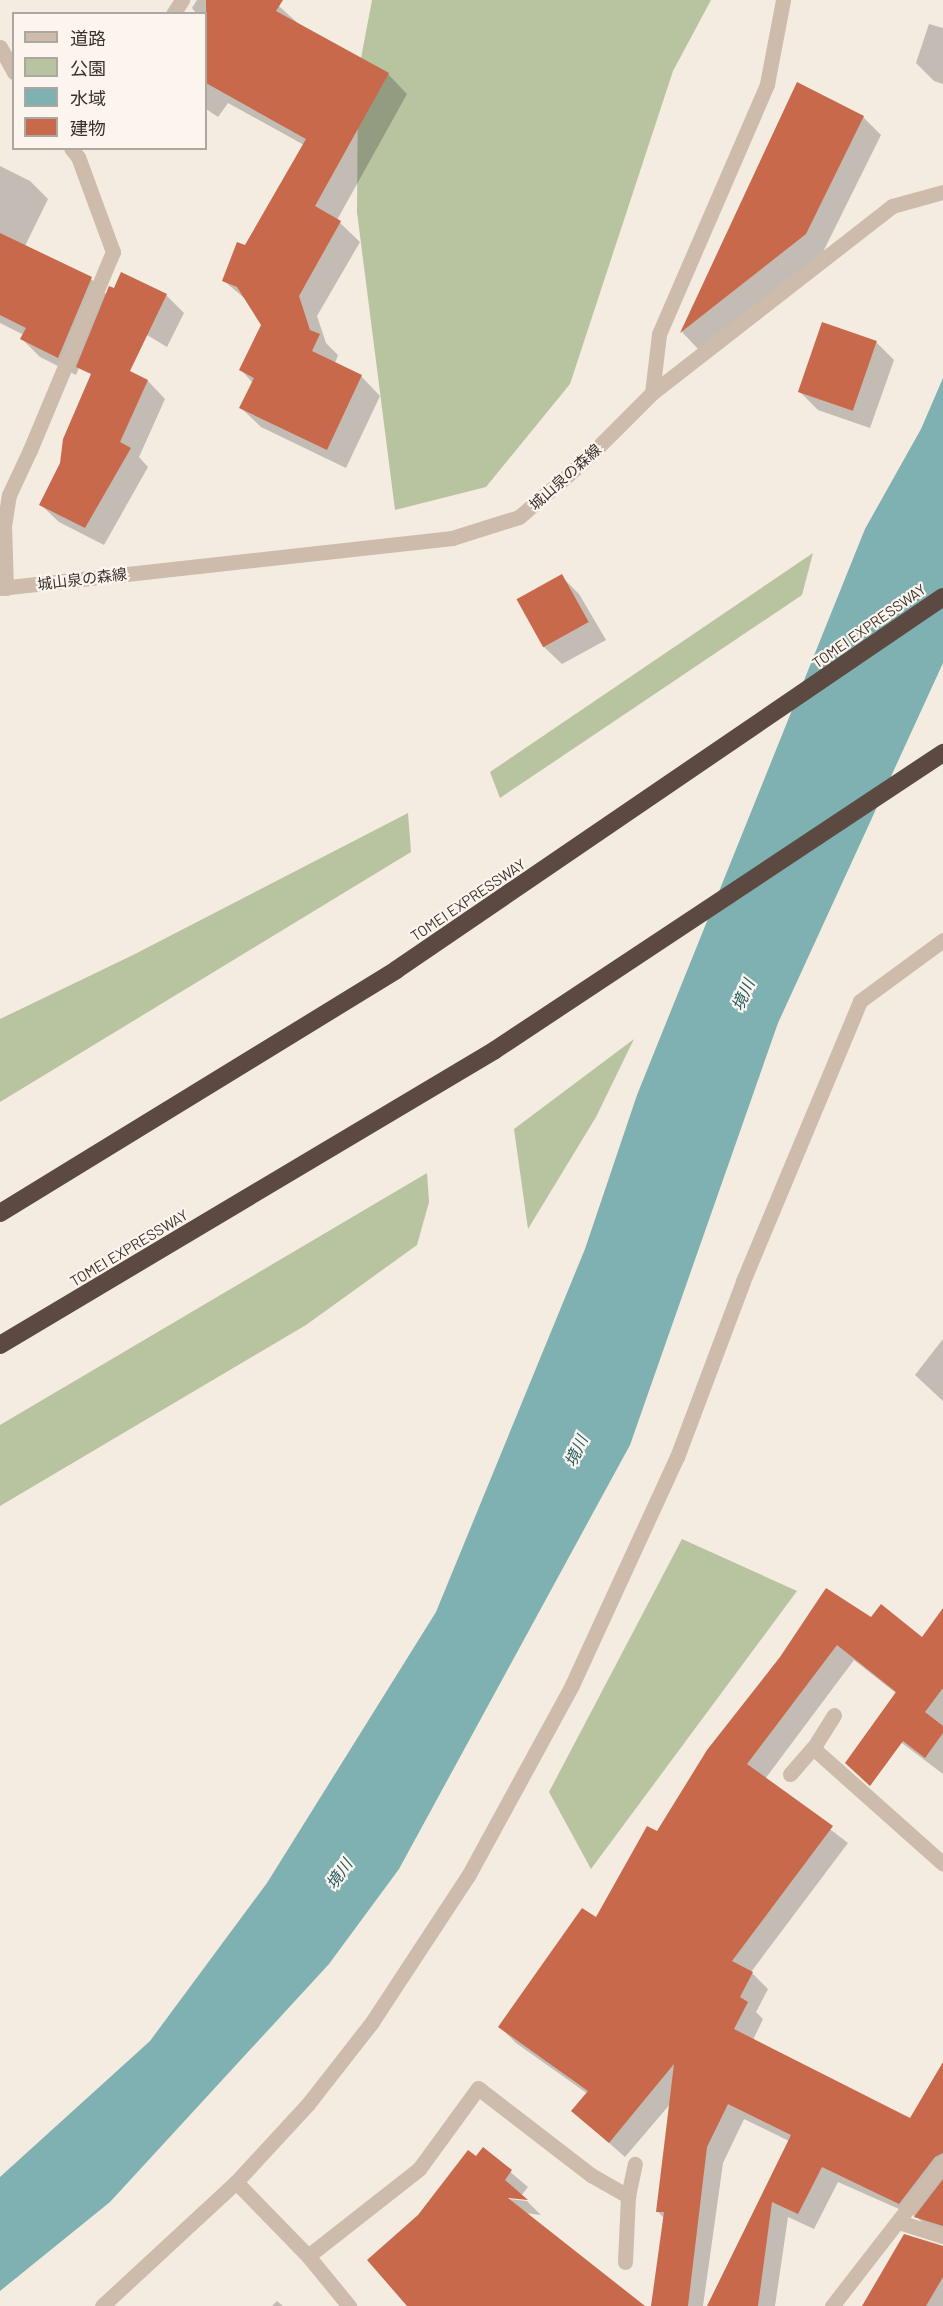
<!DOCTYPE html>
<meta charset="utf-8">
<style>
body{margin:0}
#map{position:relative;width:943px;height:2306px;overflow:hidden;background:#f4ebe1;font-family:Barlow,"Noto Sans JP",sans-serif}
div>[style]{position:absolute}
[style*='--x']{left:calc(var(--x)*1px);top:calc(var(--y)*1px);width:calc(var(--w)*1px);rotate:calc(var(--a)*1deg)}
.green>*{inset:0;background:#b8c4a0}
.water>*{inset:0;background:#7fb0b2}
.shadow>*{inset:0;background:#0003}
.building>*{inset:0;background:#c8694b;transform-origin:0 0}
.service>*{height:15px;margin:-7.5px;padding:0 7.5px;transform-origin:7.5px;border-radius:7.5px;background:#cdbbac}
.minor>*{height:15px;margin:-7.5px;padding:0 7.5px;transform-origin:7.5px;border-radius:7.5px;background:#cdbbac}
.motorway>*{height:18px;margin:-9px;padding:0 9px;transform-origin:9px;border-radius:9px;background:#5c4a42}
span{translate:-50% -50%;white-space:nowrap;text-align:center;line-height:1.15;-webkit-text-stroke:4.5px #fbf5ee;paint-order:stroke}
.street-label{font-size:15px;color:#3b302b}
.water-label{font-size:16px;color:#1f5a5e;font-style:italic}
.legend{position:absolute;left:12px;top:12px;width:195px;height:138px;box-sizing:border-box;background:#fbf5ee;border:2px solid #aea6a0;margin:0;padding:8px 10px;list-style:none;font-size:18px;color:#3b302b}
.legend li{display:flex;align-items:center;gap:12px;height:30px}
.legend b{width:30px;border:2px solid #aea6a0}
</style>
<div id="map">
<div class="green">
<div style="clip-path:polygon(372px 0,711px 0,673px 71px,570px 384px,486px 487px,395px 510px,357px 212px,358px 74px)"></div>
<div style="clip-path:polygon(813px 553px,802px 595px,500px 798px,490px 772px)"></div>
<div style="clip-path:polygon(408px 813px,411px 852px,0 1102px,0 1019px,133px 955px)"></div>
<div style="clip-path:polygon(634px 1039px,596px 1117px,528px 1229px,514px 1129px)"></div>
<div style="clip-path:polygon(427px 1173px,429px 1202px,417px 1245px,306px 1325px,0 1506px,0 1425px)"></div>
<div style="clip-path:polygon(682px 1539px,797px 1591px,591px 1869px,549px 1792px)"></div>
</div>
<div class="water">
<div style="clip-path:polygon(943px 378px,943px 663px,778px 1023px,630px 1445px,399px 1869px,329px 1964px,110px 2202px,0 2291px,0 2177px,150px 2041px,267px 1883px,436px 1612px,585px 1249px,637px 1095px,865px 529px,921px 429px)"></div>
</div>
<div class="shadow">
<div style="clip-path:polygon(197px 0,272px 0,299px 24px,388px 74px,407px 94px,337px 220px,360px 242px,317px 316px,326px 343px,338px 355px,335px 363px,361px 376px,380px 396px,346px 468px,261px 427px,241px 408px,253px 383px,241px 370px,263px 325px,249px 302px,224px 281px,304px 145px,228px 103px,218px 117px,206px 109px,206px 14px,197px 14px,192px 8px)"></div>
<div style="clip-path:polygon(929px 24px,943px 28px,943px 84px,934px 81px,916px 63px)"></div>
<div style="clip-path:polygon(798px 84px,863px 117px,881px 135px,823px 252px,699px 350px,682px 332px)"></div>
<div style="clip-path:polygon(0 166px,30px 181px,48px 199px,25px 246px,91px 279px,107px 295px,166px 295px,184px 313px,167px 347px,127px 323px,95px 329px,76px 375px,40px 357px,22px 339px,24px 335px,0 323px)"></div>
<div style="clip-path:polygon(876px 342px,894px 360px,870px 428px,818px 410px,800px 392px)"></div>
<div style="clip-path:polygon(110px 364px,148px 381px,165px 399px,139px 457px,148px 467px,104px 545px,59px 522px,41px 505px)"></div>
<div style="clip-path:polygon(561px 576px,579px 594px,606px 640px,562px 664px,544px 647px,518px 600px)"></div>
<div style="clip-path:polygon(943px 1339px,943px 1401px,915px 1375px)"></div>
<div style="clip-path:polygon(871px 1619px,922px 1639px,943px 1627px,943px 1774px,894px 1737px,897px 1694px,854px 1660px,765px 1779px,848px 1843px,751px 1972px,768px 1989px,756px 2012px,763px 2019px,753px 2040px,911px 2120px,943px 2066px,943px 2236px,932px 2232px,917px 2217px,838px 2182px,814px 2229px,788px 2217px,775px 2306px,733px 2306px,789px 2141px,744px 2119px,723px 2163px,703px 2306px,653px 2306px,665px 2219px,657px 2211px,671px 2103px,625px 2157px,573px 2111px,588px 2094px,516px 2043px,500px 2027px,596px 1919px,781px 1658px)"></div>
<div style="clip-path:polygon(483px 2149px,528px 2187px,521px 2196px,500px 2198px,527px 2201px,541px 2215px,525px 2213px,643px 2306px,409px 2306px,419px 2216px)"></div>
<div style="clip-path:polygon(943px 2246px,943px 2306px,871px 2306px,941px 2247px)"></div>
<div style="clip-path:polygon(277px 2301px,283px 2306px,272px 2306px)"></div>
</div>
<div class="building">
<div style="clip-path:polygon(206px 0,283px 0,276px 11px,389px 73px,315px 206px,341px 221px,299px 296px,310px 330px,320px 334px,312px 351px,362px 375px,327px 450px,239px 408px,254px 378px,239px 370px,261px 325px,237px 287px,222px 281px,237px 242px,245px 245px,306px 139px,206px 83px)"></div>
<div style="clip-path:polygon(797px 82px,864px 116px,806px 234px,680px 333px)"></div>
<div style="clip-path:polygon(0 233px,92px 277px,58px 358px,20px 339px,26px 328px,0 315px)"></div>
<div style="clip-path:polygon(121px 272px,167px 294px,130px 371px,148px 380px,120px 442px,131px 448px,85px 528px,39px 505px,60px 463px,63px 439px,91px 374px,76px 367px,109px 286px,114px 288px)"></div>
<div style="left:822px;top:322px;width:58px;height:74px;rotate:19deg"></div>
<div style="left:562px;top:574px;width:55px;height:52px;rotate:61deg"></div>
<div style="clip-path:polygon(826px 1588px,871px 1617px,881px 1604px,922px 1637px,943px 1608px,943px 1688px,925px 1712px,943px 1726px,943px 1733px,925px 1758px,903px 1741px,870px 1786px,845px 1763px,896px 1692px,837px 1645px,747px 1764px,833px 1826px,732px 1961px,753px 1972px,740px 1997px,748px 2002px,734px 2029px,910px 2118px,943px 2062px,943px 2153px,935px 2157px,899px 2204px,822px 2167px,798px 2214px,772px 2202px,758px 2306px,707px 2306px,791px 2135px,728px 2104px,707px 2147px,688px 2306px,651px 2306px,664px 2212px,656px 2212px,674px 2064px,609px 2143px,571px 2111px,588px 2091px,498px 2027px,582px 1908px,596px 1917px,647px 1826px,657px 1831px,707px 1750px,780px 1657px)"></div>
<div style="clip-path:polygon(483px 2147px,512px 2170px,505px 2180px,528px 2200px,508px 2198px,645px 2306px,407px 2306px,367px 2260px,418px 2215px,468px 2150px,476px 2156px)"></div>
<div style="clip-path:polygon(943px 2179px,943px 2226px,914px 2217px,917px 2213px)"></div>
<div style="clip-path:polygon(904px 2234px,943px 2246px,943px 2277px,926px 2306px,862px 2306px)"></div>
</div>
<div class="service">
<div style="--x:173;--y:14;--w:17;--a:-57"></div>
<div style="--x:0;--y:47;--w:29;--a:61"></div>
<div style="--x:30;--y:450;--w:215;--a:-67.3"></div>
<div style="--x:113;--y:252;--w:101;--a:-110.2"></div>
<div style="--x:78;--y:157;--w:11;--a:-128"></div>
<div style="--x:834;--y:1715;--w:39;--a:122"></div>
<div style="--x:813;--y:1748;--w:174;--a:41.7"></div>
<div style="--x:790;--y:1774;--w:35;--a:-49"></div>
<div style="--x:628;--y:2196;--w:33;--a:-78"></div>
<div style="--x:899;--y:2222;--w:46;--a:17.7"></div>
<div style="--x:308;--y:2256;--w:141;--a:-38.1"></div>
<div style="--x:419;--y:2169;--w:100;--a:-53.9"></div>
<div style="--x:478;--y:2088;--w:143;--a:37.6"></div>
<div style="--x:591;--y:2175;--w:43;--a:29.6"></div>
<div style="--x:628;--y:2196;--w:66;--a:92.6"></div>
<div style="--x:832;--y:2306;--w:181;--a:-52.2"></div>
</div>
<div class="minor">
<div style="--x:652;--y:393;--w:59;--a:-83.2"></div>
<div style="--x:659;--y:334;--w:272;--a:-66.6"></div>
<div style="--x:767;--y:84;--w:86;--a:-79.2"></div>
<div style="--x:0;--y:588;--w:455;--a:-6.3"></div>
<div style="--x:452;--y:538;--w:70;--a:-17.4"></div>
<div style="--x:519;--y:517;--w:86;--a:-40.7"></div>
<div style="--x:584;--y:461;--w:96;--a:-45"></div>
<div style="--x:652;--y:393;--w:304;--a:-37.9"></div>
<div style="--x:892;--y:206;--w:53;--a:-15.4"></div>
<div style="--x:6;--y:588;--w:62;--a:-91.8"></div>
<div style="--x:4;--y:526;--w:31;--a:-81"></div>
<div style="--x:9;--y:495;--w:50;--a:-65"></div>
<div style="--x:236;--y:2182;--w:103;--a:45.8"></div>
<div style="--x:308;--y:2256;--w:65;--a:50.6"></div>
<div style="--x:102;--y:2306;--w:183;--a:-42.8"></div>
<div style="--x:236;--y:2182;--w:106;--a:-47.3"></div>
<div style="--x:308;--y:2104;--w:104;--a:-52"></div>
<div style="--x:372;--y:2022;--w:175;--a:-56.7"></div>
<div style="--x:468;--y:1876;--w:217;--a:-61.4"></div>
<div style="--x:572;--y:1685;--w:251;--a:-65.3"></div>
<div style="--x:677;--y:1457;--w:188;--a:-69.4"></div>
<div style="--x:743;--y:1281;--w:303;--a:-67.3"></div>
<div style="--x:860;--y:1001;--w:103;--a:-36.3"></div>
</div>
<div class="motorway">
<div style="--x:0;--y:1213;--w:465;--a:-31.5"></div>
<div style="--x:396;--y:970;--w:662;--a:-34.29"></div>
<div style="--x:0;--y:1345;--w:576;--a:-30.79"></div>
<div style="--x:495;--y:1050;--w:538;--a:-33.54"></div>
</div>
<div class="street-label">
<span style="left:565px;top:477px;rotate:-42deg">城山泉の森線</span>
<span style="left:82px;top:579px;rotate:-7deg">城山泉の森線</span>
<span style="left:869px;top:626px;rotate:-35deg">TOMEI EXPRESSWAY</span>
<span style="left:468px;top:900px;rotate:-34deg">TOMEI EXPRESSWAY</span>
<span style="left:129px;top:1248px;rotate:-31deg">TOMEI EXPRESSWAY</span>
</div>
<div class="water-label">
<span style="left:743px;top:995px;rotate:-66deg">境川</span>
<span style="left:576px;top:1451px;rotate:-65deg">境川</span>
<span style="left:339px;top:1874px;rotate:-55deg">境川</span>
</div>
<ul class="legend">
<li><b style="height:8px;background:#cdbbac"></b>道路</li>
<li><b style="height:16px;background:#b8c4a0"></b>公園</li>
<li><b style="height:16px;background:#7fb0b2"></b>水域</li>
<li><b style="height:16px;background:#c8694b"></b>建物</li>
</ul>
</div>
